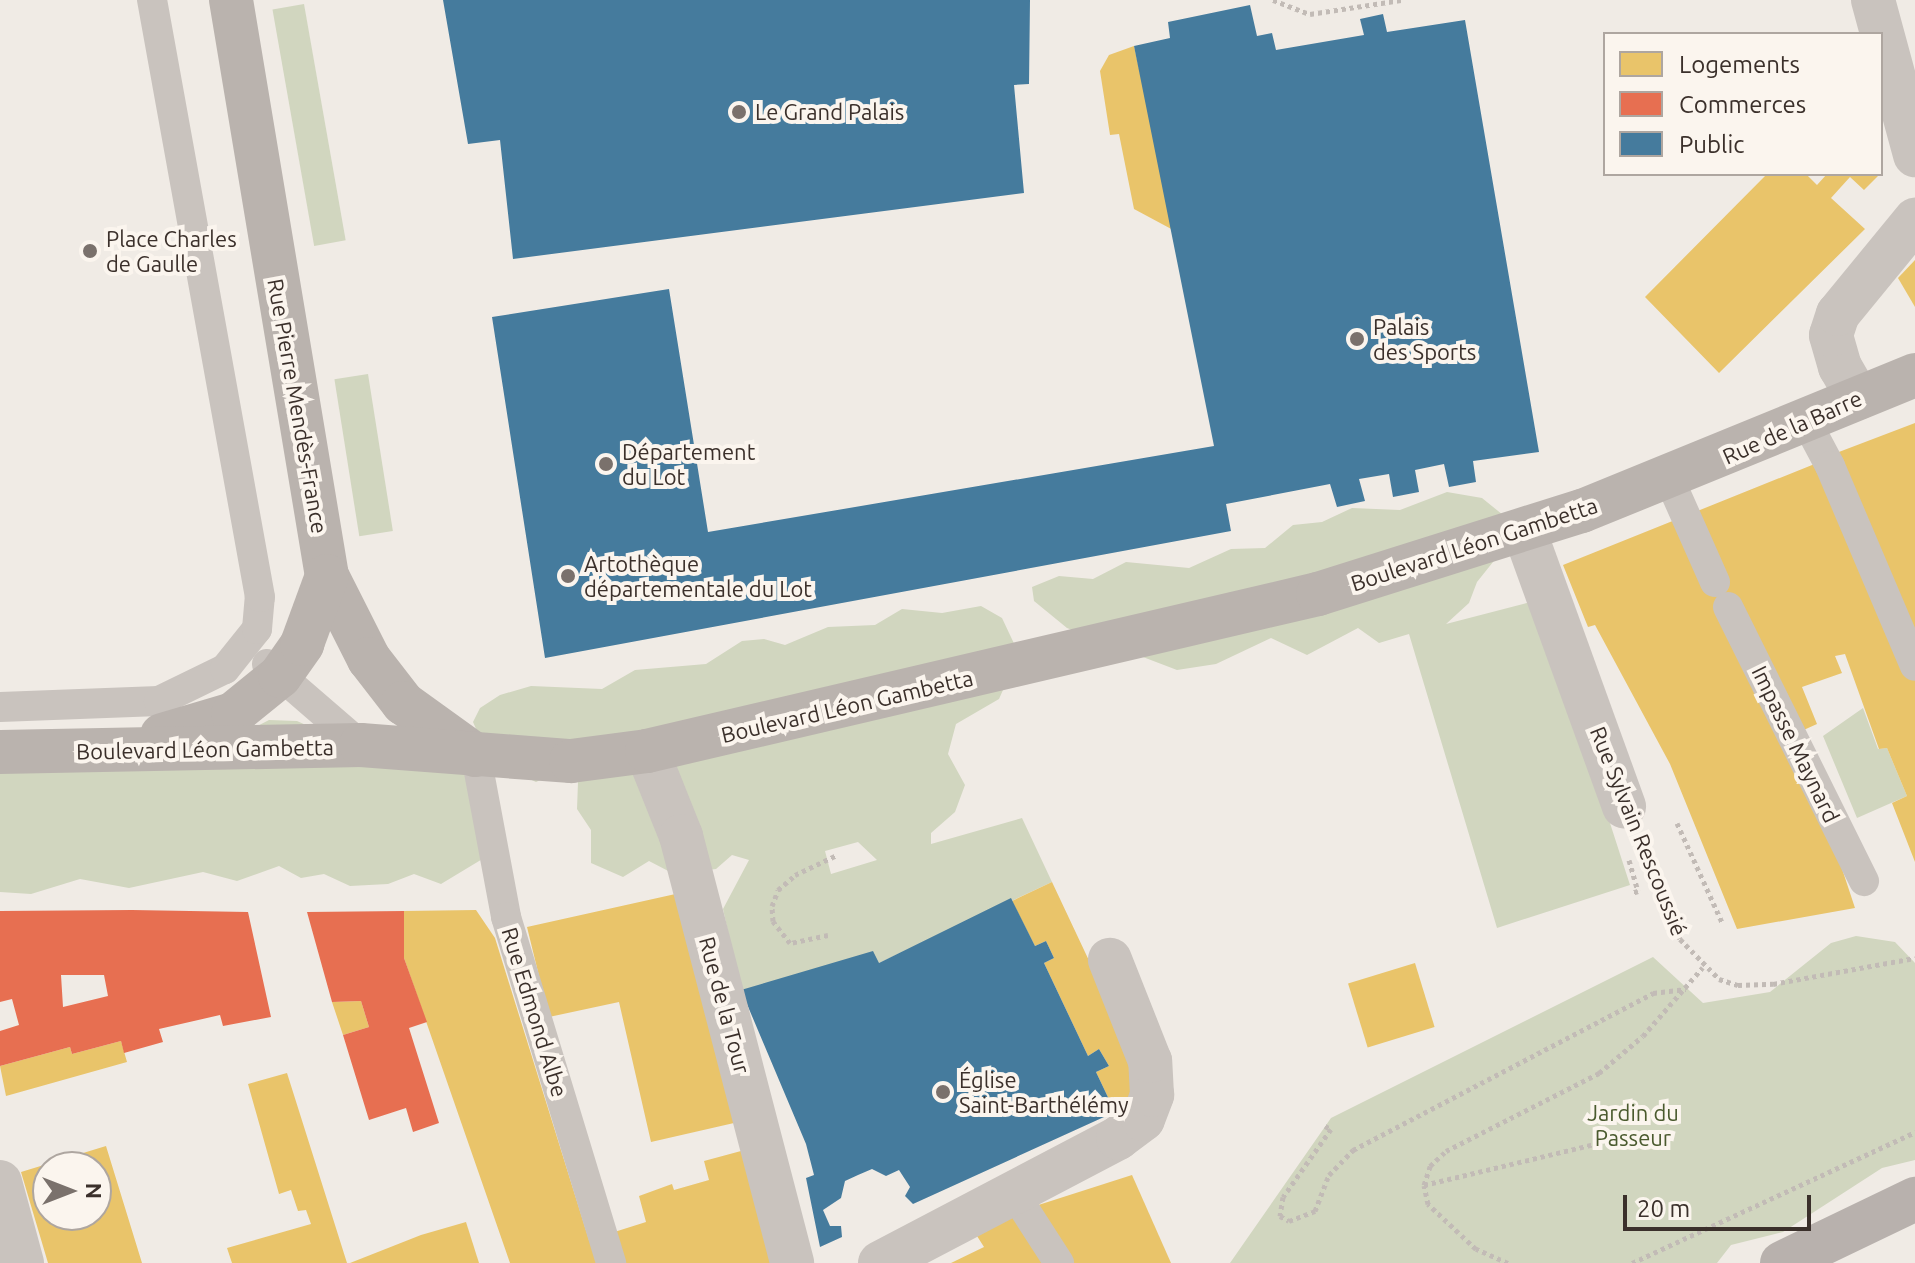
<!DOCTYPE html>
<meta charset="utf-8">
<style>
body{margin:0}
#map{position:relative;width:1915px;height:1263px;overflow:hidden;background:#f0ebe5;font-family:Ubuntu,sans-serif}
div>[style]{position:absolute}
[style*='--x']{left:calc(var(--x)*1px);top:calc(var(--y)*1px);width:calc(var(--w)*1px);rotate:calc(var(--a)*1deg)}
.green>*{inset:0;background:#d1d6bf;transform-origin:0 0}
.homes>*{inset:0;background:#e9c46a;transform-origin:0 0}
.shops>*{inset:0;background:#e76f51}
.public>*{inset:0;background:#457b9d}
.path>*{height:5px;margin-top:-2.5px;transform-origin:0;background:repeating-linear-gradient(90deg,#c2bbb6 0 4px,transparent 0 8px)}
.lane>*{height:30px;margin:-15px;padding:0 15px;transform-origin:15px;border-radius:15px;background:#c9c3be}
.street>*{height:44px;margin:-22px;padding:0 22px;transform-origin:22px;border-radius:22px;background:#c9c3be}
.secondary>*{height:44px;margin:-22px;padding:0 22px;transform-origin:22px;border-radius:22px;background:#bab3ae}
.primary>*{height:44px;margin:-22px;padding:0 22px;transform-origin:22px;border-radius:22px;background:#b8b1ad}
.dots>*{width:22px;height:22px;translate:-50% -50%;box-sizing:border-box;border:4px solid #fbf5ee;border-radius:50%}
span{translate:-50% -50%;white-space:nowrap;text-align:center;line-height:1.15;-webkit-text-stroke:8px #fbf5ee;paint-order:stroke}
.poi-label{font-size:22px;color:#3b302b}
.left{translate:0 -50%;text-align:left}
.street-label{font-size:22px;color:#3b302b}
.park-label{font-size:22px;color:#4a5a2e}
.legend{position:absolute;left:1603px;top:32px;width:280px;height:144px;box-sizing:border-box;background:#fbf5ee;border:2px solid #aea6a0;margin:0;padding:10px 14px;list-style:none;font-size:24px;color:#3b302b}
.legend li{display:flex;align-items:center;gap:16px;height:40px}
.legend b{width:40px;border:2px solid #aea6a0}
.north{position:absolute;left:32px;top:1151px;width:80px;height:80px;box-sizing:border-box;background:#fbf5ee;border:2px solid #aea6a0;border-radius:50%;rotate:90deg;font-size:22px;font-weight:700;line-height:32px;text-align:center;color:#3b302b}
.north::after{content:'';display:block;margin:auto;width:28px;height:36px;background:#7a716c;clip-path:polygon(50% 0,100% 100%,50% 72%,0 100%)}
.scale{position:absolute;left:1623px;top:1195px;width:188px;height:36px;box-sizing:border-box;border:4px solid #3b302b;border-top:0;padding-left:10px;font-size:24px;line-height:28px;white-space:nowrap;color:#3b302b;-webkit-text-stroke:6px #fbf5ee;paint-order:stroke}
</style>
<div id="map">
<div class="green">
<div style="left:304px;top:4px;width:240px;height:32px;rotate:80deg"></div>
<div style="left:368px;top:374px;width:159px;height:34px;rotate:81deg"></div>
<div style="clip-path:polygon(1447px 492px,1482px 498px,1503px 515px,1501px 552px,1477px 582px,1469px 603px,1446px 624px,1538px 600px,1630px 885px,1497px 928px,1409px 634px,1379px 643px,1358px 628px,1307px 655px,1271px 638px,1216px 664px,1177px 670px,1067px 628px,1034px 601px,1032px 587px,1059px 576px,1093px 579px,1126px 562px,1189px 568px,1231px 549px,1265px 548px,1293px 525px,1322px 522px,1352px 508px,1400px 510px)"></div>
<div style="clip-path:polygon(evenodd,981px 606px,1002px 618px,1019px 654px,999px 699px,956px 724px,948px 754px,965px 785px,955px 812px,931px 833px,931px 844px,1022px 818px,1052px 882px,879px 963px,741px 990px,723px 909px,749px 860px,732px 855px,716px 869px,674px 874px,649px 861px,623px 877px,591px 863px,591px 830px,577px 809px,578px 782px,557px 772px,536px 782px,519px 774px,481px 740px,473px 722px,480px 708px,500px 695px,531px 686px,602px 689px,635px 670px,706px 664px,742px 641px,764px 639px,785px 645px,828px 627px,875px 625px,902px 609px,942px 613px,981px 606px,858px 842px,877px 860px,831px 874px,825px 851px,858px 842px)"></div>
<div style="clip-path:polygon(1863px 708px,1878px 749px,1887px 748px,1907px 796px,1857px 818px,1823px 736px)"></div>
<div style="clip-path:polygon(269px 720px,297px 721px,328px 735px,467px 768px,489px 855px,441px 884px,414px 874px,388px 884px,350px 886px,324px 874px,301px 878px,279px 866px,237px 881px,203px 872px,129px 888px,80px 879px,31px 894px,0 892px,0 746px,244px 733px)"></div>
<div style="clip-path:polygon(1856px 936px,1895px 942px,1915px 963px,1915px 1160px,1882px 1168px,1783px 1232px,1731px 1245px,1717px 1263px,1230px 1263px,1331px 1118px,1653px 957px,1703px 1003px,1770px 992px,1831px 943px)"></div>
</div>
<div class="homes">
<div style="clip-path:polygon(1134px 46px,1175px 231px,1134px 209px,1119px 134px,1110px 135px,1100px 71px,1109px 55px)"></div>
<div style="clip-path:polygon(1767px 174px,1806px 174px,1817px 185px,1827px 174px,1880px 174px,1864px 190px,1850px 177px,1831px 198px,1865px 229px,1719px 373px,1645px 297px)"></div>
<div style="clip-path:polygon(1915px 260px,1915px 307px,1898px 278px)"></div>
<div style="clip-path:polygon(1915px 423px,1915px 652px,1831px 455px)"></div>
<div style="clip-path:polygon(1822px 461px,1915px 680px,1915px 862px,1892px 803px,1907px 796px,1887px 748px,1879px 749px,1845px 654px,1835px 656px,1842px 673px,1802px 687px,1817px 724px,1797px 733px,1855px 908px,1737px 929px,1670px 764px,1595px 625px,1588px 627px,1563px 565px)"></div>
<div style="clip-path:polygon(1052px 882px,1133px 1054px,1133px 1103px,1115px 1112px,1096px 1072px,1109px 1066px,1099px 1049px,1088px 1056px,1044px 963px,1054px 958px,1046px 941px,1035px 946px,1012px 901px)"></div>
<div style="clip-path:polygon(680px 893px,734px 1123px,651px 1142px,619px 1002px,549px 1017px,527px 927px)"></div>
<div style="clip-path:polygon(476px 910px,495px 938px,589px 1240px,646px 1222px,639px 1196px,672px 1184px,674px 1190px,709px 1180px,704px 1161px,741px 1151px,772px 1263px,510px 1263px,404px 958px,404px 911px)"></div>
<div style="left:1415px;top:963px;width:67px;height:70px;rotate:73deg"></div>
<div style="clip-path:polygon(361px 1001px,369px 1027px,343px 1035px,332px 1002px)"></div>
<div style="clip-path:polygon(121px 1041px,127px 1062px,6px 1096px,0 1066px,70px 1047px,72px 1054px)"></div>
<div style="clip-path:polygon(287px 1073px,347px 1263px,232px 1263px,227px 1248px,311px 1224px,306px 1210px,298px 1211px,291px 1190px,279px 1194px,248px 1084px)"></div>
<div style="clip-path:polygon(evenodd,106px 1146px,142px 1263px,48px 1263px,21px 1172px,106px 1146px,48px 1167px,96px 1167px,96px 1215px,48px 1215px,48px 1167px)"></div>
<div style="clip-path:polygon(1132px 1175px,1171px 1263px,1064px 1263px,1029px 1208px)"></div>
<div style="clip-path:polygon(1018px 1211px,1053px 1263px,951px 1263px,984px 1247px,977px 1236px)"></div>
<div style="clip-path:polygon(466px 1222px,479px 1263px,350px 1263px,421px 1235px)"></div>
</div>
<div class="shops">
<div style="clip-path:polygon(evenodd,132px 910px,248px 912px,271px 1017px,223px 1026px,220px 1015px,159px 1029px,163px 1042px,124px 1053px,121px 1041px,72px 1054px,70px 1047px,0 1066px,0 1031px,19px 1025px,12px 999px,0 1002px,0 911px,132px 910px,61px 975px,104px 975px,108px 996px,63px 1007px,61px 975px)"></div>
<div style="clip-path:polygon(404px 911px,404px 958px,427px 1022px,409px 1028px,439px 1123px,413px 1132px,406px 1108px,369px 1120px,343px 1035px,369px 1027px,361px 1001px,332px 1002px,307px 912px)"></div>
</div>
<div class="public">
<div style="clip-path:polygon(443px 0,1030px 0,1029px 84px,1014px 85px,1024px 193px,513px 259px,500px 140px,468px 144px)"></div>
<div style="clip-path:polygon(1250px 5px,1257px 36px,1272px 33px,1276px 50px,1364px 35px,1360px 19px,1383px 14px,1387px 32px,1465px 20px,1539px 452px,1473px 461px,1476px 482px,1449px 487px,1444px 464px,1415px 470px,1419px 492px,1393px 497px,1389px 474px,1359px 479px,1365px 501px,1337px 507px,1330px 484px,1226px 504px,1231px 531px,545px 658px,492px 317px,669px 289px,708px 532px,1214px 446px,1134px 46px,1170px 38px,1168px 22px)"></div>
<div style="clip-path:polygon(1011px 898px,1035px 946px,1046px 941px,1054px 958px,1044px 963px,1088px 1056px,1099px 1049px,1109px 1066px,1096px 1072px,1115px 1112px,913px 1204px,905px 1196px,910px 1187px,899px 1170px,886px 1176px,872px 1169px,858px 1175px,845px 1181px,841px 1198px,823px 1210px,830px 1226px,841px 1226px,842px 1237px,820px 1247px,806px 1178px,814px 1175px,806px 1144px,741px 990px,873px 951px,879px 963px)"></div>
</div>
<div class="path">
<div style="--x:1273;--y:0;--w:40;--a:21"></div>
<div style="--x:1310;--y:14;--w:92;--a:-8.7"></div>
<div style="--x:1677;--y:823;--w:109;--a:65.6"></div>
<div style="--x:1644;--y:854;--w:92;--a:67"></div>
<div style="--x:1680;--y:939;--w:56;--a:45.7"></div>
<div style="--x:1719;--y:979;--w:20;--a:18"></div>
<div style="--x:1738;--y:985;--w:35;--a:-2"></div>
<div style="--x:1773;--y:984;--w:144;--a:-10.4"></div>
<div style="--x:1629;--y:860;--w:32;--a:74"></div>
<div style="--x:1638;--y:891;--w:6;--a:162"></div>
<div style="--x:828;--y:935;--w:39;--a:168"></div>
<div style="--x:790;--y:943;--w:28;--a:-128"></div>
<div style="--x:773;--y:921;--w:15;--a:-94"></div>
<div style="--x:772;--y:906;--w:17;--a:-69"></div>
<div style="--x:778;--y:890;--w:23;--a:-41"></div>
<div style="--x:795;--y:875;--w:47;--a:-25.5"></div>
<div style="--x:1325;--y:1126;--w:7;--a:27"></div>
<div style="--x:1331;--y:1129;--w:83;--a:125.2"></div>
<div style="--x:1283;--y:1197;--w:19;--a:99"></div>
<div style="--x:1280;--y:1216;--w:10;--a:29"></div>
<div style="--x:1289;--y:1221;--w:28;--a:-21"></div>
<div style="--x:1315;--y:1211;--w:39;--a:-69"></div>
<div style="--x:1329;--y:1175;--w:35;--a:-46"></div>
<div style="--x:1353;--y:1150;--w:339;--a:-27.6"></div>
<div style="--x:1653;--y:993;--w:33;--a:-7"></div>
<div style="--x:1424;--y:1185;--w:176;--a:-13.5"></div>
<div style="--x:1508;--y:1263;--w:35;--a:-156"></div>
<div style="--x:1476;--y:1249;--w:66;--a:-136.8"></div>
<div style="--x:1428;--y:1204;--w:19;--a:-102"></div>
<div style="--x:1424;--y:1185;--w:20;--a:-72"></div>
<div style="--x:1430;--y:1166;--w:22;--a:-43"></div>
<div style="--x:1446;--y:1151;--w:172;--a:-27"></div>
<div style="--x:1599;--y:1073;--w:57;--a:-40.1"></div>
<div style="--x:1643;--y:1036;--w:91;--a:-49"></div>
<div style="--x:1632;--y:1263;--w:312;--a:-24.8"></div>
</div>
<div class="lane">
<div style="--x:1805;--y:419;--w:53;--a:62"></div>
<div style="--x:1830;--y:466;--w:217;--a:67"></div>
<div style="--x:1668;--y:476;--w:116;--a:66.1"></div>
<div style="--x:1728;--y:607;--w:306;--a:63.6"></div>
<div style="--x:267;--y:664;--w:124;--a:40.8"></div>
<div style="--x:0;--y:707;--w:159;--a:-2.2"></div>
<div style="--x:159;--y:701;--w:73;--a:-25.9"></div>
<div style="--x:225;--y:669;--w:51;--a:-51.3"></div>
<div style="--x:257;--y:629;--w:32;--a:-85"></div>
<div style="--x:260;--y:597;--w:607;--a:-100.25"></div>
<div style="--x:476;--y:756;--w:164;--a:79.4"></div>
<div style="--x:506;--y:917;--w:362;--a:73.1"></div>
<div style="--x:1012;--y:1190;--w:87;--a:57.2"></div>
</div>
<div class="street">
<div style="--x:1873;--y:0;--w:161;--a:74.8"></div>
<div style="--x:1858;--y:398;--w:36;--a:-120"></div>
<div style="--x:1840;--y:367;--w:33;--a:-106"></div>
<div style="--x:1831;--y:335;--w:22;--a:-72"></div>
<div style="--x:1838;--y:314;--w:122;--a:-50.7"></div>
<div style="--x:1524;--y:530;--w:294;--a:70.1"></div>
<div style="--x:647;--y:751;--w:92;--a:68.2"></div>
<div style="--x:681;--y:836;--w:441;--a:75.4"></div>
<div style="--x:0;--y:1182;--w:84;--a:74.8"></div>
<div style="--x:880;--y:1263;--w:269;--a:-27.7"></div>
<div style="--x:1118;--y:1138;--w:31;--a:-37"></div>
<div style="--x:1143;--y:1119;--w:26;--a:-69"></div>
<div style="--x:1152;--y:1095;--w:34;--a:-93"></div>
<div style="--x:1150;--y:1061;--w:109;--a:-111.6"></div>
</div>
<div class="secondary">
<div style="--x:231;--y:0;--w:584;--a:80.54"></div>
<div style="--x:327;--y:576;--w:93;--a:63.2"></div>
<div style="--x:369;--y:659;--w:56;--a:52.3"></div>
<div style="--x:403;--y:703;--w:89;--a:35.8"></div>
<div style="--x:162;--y:735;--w:74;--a:-16.5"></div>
<div style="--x:233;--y:714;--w:60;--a:-39"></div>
<div style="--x:280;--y:676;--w:39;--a:-55"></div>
<div style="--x:302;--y:644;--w:72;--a:-69.8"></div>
<div style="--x:0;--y:752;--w:361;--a:-1.1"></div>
<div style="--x:361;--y:745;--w:211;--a:4.4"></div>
<div style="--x:571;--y:761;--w:77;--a:-7.5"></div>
<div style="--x:647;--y:751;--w:689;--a:-13.17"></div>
<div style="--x:1318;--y:594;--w:277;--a:-17.5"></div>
<div style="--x:1582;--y:511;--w:360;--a:-22.2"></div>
</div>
<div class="primary">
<div style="--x:1782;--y:1263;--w:148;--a:-25.7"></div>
</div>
<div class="dots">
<div style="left:739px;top:112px;background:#7a716c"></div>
<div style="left:90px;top:251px;background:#7a716c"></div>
<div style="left:1357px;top:339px;background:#7a716c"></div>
<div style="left:606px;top:464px;background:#7a716c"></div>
<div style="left:568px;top:576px;background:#7a716c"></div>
<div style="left:943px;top:1092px;background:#7a716c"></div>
</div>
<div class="poi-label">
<span class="left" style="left:755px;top:112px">Le Grand Palais</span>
<span class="left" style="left:106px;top:251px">Place Charles<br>de Gaulle</span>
<span class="left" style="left:1373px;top:339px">Palais<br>des Sports</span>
<span class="left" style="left:622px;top:464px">Département<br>du Lot</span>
<span class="left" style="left:584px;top:576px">Artothèque<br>départementale du Lot</span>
<span class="left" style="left:959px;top:1092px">Église<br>Saint-Barthélémy</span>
</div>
<div class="street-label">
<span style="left:298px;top:406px;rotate:80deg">Rue Pierre Mendès-France</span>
<span style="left:1792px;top:427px;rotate:-24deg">Rue de la Barre</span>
<span style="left:1474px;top:544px;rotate:-18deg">Boulevard Léon Gambetta</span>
<span style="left:847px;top:706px;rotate:-13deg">Boulevard Léon Gambetta</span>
<span style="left:1796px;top:744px;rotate:64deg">Impasse Maynard</span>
<span style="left:205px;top:749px;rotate:-1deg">Boulevard Léon Gambetta</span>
<span style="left:1639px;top:831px;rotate:68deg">Rue Sylvain Rescoussié</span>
<span style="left:725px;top:1005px;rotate:75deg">Rue de la Tour</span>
<span style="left:535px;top:1012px;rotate:73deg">Rue Edmond Albe</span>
</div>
<div class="park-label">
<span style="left:1633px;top:1125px">Jardin du<br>Passeur</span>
</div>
<ul class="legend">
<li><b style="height:22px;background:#e9c46a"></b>Logements</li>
<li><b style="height:22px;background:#e76f51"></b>Commerces</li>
<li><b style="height:22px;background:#457b9d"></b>Public</li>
</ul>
<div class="north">N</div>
<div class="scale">20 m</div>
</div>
